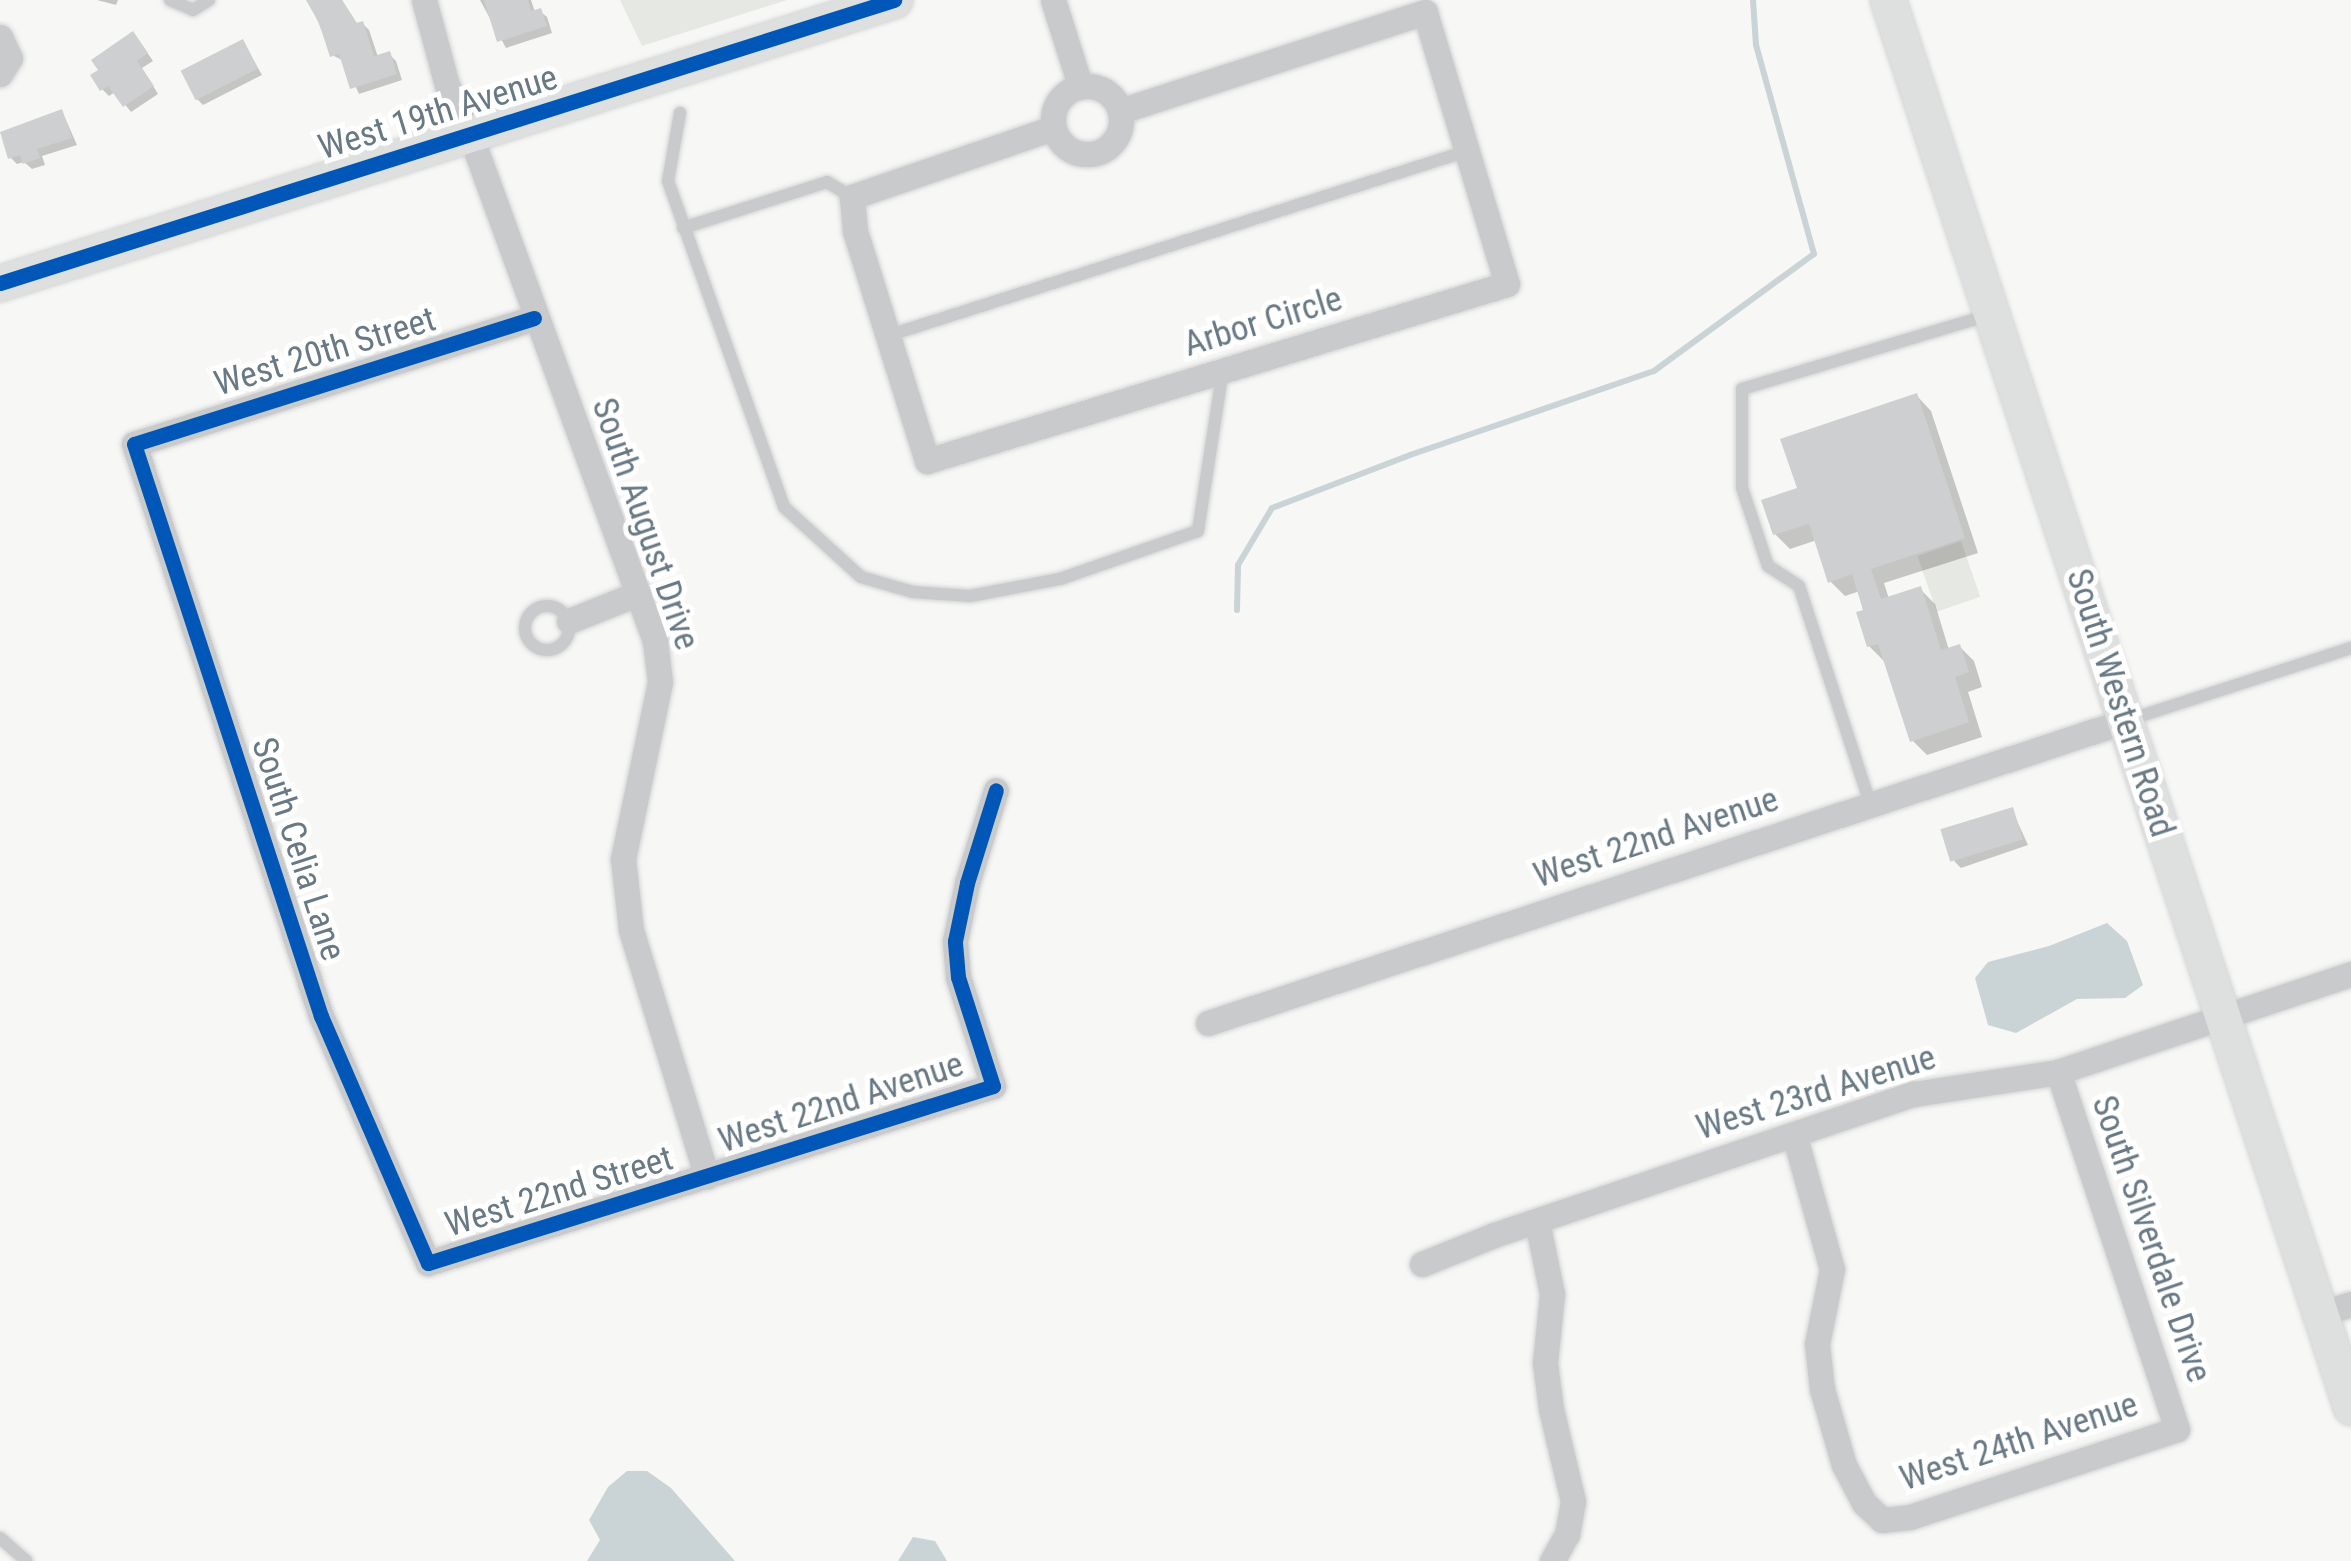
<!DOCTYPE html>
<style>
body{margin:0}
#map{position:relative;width:2351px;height:1561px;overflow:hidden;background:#f7f7f6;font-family:"Roboto Condensed",sans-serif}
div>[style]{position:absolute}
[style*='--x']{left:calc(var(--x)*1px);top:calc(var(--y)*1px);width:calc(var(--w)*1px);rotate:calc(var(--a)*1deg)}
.green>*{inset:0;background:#e6e8e3;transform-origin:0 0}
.water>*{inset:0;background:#cad3d5}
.shadow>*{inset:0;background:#0003}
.stream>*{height:6px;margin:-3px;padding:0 3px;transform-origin:3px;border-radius:3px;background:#cad3d5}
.building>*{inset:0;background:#cecfd0;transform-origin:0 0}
.roads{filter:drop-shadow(0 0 2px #d2d3d4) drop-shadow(0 0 2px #d2d3d4)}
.lane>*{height:12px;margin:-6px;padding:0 6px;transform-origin:6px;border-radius:6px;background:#c9cacb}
.lane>.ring{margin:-6px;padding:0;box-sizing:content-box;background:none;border:12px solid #c9cacb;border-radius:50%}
.street>*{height:25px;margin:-12.5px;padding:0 12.5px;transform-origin:12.5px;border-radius:12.5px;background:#c9cacb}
.street>.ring{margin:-12.5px;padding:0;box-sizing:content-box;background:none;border:25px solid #c9cacb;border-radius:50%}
.secondary>*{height:35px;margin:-17.5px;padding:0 17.5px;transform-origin:17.5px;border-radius:17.5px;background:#dedfdf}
.cycleway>*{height:15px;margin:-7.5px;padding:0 7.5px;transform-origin:7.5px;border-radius:7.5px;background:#0057b8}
span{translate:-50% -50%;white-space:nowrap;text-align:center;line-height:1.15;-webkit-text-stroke:10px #fff;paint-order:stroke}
.street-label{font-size:35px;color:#687984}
</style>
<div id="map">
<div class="green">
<div style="clip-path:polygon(620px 0,787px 0,642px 46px)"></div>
<div style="left:1961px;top:541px;width:59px;height:46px;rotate:71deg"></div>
</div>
<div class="water">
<div style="clip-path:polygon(2107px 923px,2127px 941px,2143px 985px,2125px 998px,2077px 999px,2016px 1033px,1988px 1025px,1975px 978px,1988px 962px,2049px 946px)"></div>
<div style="clip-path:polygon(627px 1471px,647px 1471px,671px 1488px,735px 1561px,587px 1561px,600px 1540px,589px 1520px,608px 1487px)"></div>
<div style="clip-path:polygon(913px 1537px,935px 1541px,947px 1561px,898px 1561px)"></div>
</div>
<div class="shadow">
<div style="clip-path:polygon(97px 0,118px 0,116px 5px)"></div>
<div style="clip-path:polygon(309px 0,342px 0,358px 25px,363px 24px,369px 30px,378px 57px,389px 54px,396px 61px,402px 80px,359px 94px,344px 61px,332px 55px)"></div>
<div style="clip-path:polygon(480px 0,531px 0,535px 12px,540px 11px,547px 17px,552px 33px,506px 48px)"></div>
<div style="clip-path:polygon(139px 41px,153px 61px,142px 68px,158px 94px,131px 112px,115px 92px,109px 96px,102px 89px)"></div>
<div style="clip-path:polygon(243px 42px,262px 75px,203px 105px,196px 98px)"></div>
<div style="clip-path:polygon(62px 111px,77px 145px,42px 156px,45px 165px,32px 169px,24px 162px,17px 164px,10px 157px)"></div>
<div style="clip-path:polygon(1917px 396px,1931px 411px,1978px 553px,1884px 583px,1889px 599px,1920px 589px,1935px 604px,1949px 650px,1959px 646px,1974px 661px,1982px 687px,1968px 692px,1982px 737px,1927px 755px,1912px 740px,1884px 661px,1869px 646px,1860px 591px,1845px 596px,1831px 582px,1817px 540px,1790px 549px,1775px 534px,1800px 490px)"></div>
<div style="clip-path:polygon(2012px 810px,2028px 845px,1961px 868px,1954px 861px)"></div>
</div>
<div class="stream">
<div style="--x:1237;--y:610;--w:45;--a:-88.7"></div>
<div style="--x:1238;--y:565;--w:66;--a:-59.2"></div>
<div style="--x:1272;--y:508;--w:148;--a:-21"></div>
<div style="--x:1410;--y:455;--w:258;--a:-19"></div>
<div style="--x:1654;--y:371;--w:198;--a:-36.2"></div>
<div style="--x:1814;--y:254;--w:217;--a:-105.5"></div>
<div style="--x:1756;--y:45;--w:45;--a:-93.8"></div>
</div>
<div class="building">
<div style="clip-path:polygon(306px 0,342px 0,356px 23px,363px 21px,374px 56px,390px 51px,397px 74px,350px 89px,339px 54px,330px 57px,319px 23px)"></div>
<div style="clip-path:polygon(484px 0,528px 0,531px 11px,541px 8px,547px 26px,497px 42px)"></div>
<div style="clip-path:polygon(133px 31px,148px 53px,137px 61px,154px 86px,123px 107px,108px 86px,100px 91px,90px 75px,98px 70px,91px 60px)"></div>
<div style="left:243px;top:39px;width:33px;height:70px;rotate:63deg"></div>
<div style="clip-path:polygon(62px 109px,72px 138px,37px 149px,40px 158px,23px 164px,20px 155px,8px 159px,0 132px)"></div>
<div style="clip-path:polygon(1917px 393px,1965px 538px,1871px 569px,1881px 599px,1921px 586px,1941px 650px,1960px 644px,1969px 672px,1955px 677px,1969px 722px,1910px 742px,1878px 644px,1867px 647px,1856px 612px,1863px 610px,1852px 574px,1828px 583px,1809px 524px,1773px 535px,1761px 500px,1797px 488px,1780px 439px)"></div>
<div style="left:2013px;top:807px;width:34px;height:76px;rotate:73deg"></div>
</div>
<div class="roads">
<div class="lane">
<div style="--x:170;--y:0;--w:25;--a:23"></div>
<div style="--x:193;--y:10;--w:19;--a:-32"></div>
<div style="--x:680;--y:113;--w:69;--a:100"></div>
<div style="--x:668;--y:181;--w:346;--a:70.4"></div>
<div style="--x:784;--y:507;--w:104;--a:42.3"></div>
<div style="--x:861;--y:577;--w:54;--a:16.1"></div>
<div style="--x:913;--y:592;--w:57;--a:4"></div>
<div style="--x:970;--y:596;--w:92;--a:-10.7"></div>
<div style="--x:1060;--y:579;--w:146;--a:-19.2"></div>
<div style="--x:1198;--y:531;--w:163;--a:-81.2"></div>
<div style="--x:683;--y:228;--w:151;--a:-17.7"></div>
<div style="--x:827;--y:182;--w:29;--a:31"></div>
<div style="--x:887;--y:336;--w:609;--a:-17.69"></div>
<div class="ring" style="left:525px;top:606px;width:32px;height:32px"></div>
<div style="--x:2128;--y:720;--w:234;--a:-17.9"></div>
<div style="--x:1870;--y:803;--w:228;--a:-108.1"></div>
<div style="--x:1799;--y:586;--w:37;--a:-147"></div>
<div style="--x:1768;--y:566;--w:82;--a:-108.4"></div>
<div style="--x:1742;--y:488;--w:99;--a:-90"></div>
<div style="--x:1742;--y:389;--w:258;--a:-16.7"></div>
<div style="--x:0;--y:1538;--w:35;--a:41"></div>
</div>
<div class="street">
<div style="--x:424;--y:0;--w:88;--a:74.9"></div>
<div style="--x:447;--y:85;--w:54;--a:64.9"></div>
<div style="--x:470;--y:134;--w:540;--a:69.95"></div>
<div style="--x:655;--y:641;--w:41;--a:83"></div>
<div style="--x:660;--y:682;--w:181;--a:101.8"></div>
<div style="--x:623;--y:859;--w:71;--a:83.6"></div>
<div style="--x:631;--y:930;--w:258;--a:72.9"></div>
<div style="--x:1053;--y:0;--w:89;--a:72.4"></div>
<div style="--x:0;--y:37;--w:23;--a:65"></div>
<div style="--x:10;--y:58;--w:19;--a:122"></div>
<div class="ring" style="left:1053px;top:86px;width:43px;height:43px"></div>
<div style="--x:1053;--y:128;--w:213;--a:161.1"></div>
<div style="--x:852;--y:197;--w:34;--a:85"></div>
<div style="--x:855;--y:231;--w:241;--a:72.6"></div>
<div style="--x:927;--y:461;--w:606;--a:-16.97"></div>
<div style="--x:1507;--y:284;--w:284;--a:-106.8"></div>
<div style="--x:1425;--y:12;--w:320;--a:162"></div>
<div style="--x:534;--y:318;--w:419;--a:162.5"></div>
<div style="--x:134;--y:444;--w:602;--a:71.9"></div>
<div style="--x:321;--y:1016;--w:269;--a:66.6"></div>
<div style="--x:428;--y:1263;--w:592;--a:-17.39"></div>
<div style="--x:993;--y:1086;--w:114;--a:-107.8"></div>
<div style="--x:958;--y:977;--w:36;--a:-95"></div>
<div style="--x:955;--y:941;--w:59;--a:-78.3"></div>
<div style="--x:967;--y:883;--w:97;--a:-72.7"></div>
<div style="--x:569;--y:621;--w:75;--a:-21.8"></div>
<div style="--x:1208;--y:1023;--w:965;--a:-18.23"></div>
<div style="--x:1794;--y:1134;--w:140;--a:74.3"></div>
<div style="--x:1832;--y:1269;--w:76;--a:101.3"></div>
<div style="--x:1817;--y:1344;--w:45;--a:83.7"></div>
<div style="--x:1822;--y:1389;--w:79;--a:73.9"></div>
<div style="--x:1844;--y:1465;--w:43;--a:62.2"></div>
<div style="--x:1864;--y:1503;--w:25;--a:43"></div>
<div style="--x:1882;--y:1520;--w:28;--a:-6"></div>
<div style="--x:1910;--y:1517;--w:281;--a:-18.2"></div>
<div style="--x:2177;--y:1429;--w:376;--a:-108.4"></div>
<div style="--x:1537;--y:1221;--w:75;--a:78.4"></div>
<div style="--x:1552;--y:1294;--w:69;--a:95.8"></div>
<div style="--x:1545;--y:1363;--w:46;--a:82.6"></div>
<div style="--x:1551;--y:1409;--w:95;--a:76.6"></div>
<div style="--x:1573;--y:1501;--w:34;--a:100"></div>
<div style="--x:1567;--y:1534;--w:31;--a:119"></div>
<div style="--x:1422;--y:1264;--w:78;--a:-21.9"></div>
<div style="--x:1494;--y:1235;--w:443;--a:-18.6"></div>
<div style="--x:1914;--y:1094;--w:146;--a:-8.7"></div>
<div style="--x:2058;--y:1072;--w:309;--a:-18.5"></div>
<div style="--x:2320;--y:1314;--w:33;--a:-18"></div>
</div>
<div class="secondary">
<div style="--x:1888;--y:0;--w:1481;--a:71.79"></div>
<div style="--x:0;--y:283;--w:938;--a:-17.57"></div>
</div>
</div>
<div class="cycleway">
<div style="--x:0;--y:283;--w:938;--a:-17.57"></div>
<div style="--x:534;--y:318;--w:419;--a:162.5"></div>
<div style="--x:134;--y:444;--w:602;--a:71.9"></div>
<div style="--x:321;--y:1016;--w:269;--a:66.6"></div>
<div style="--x:428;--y:1263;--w:592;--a:-17.39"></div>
<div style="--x:993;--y:1086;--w:114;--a:-107.8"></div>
<div style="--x:958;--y:977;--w:36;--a:-95"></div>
<div style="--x:955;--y:941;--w:59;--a:-78.3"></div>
<div style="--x:967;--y:883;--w:97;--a:-72.7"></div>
</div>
<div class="street-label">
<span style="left:438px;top:113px;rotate:-17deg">West 19th Avenue</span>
<span style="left:1263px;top:322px;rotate:-17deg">Arbor Circle</span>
<span style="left:325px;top:352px;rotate:-17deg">West 20th Street</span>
<span style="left:645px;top:524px;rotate:71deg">South August Drive</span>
<span style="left:2120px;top:703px;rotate:72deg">South Western Road</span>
<span style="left:1656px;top:838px;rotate:-18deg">West 22nd Avenue</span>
<span style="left:298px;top:849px;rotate:72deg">South Celia Lane</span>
<span style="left:1816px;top:1093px;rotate:-17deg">West 23rd Avenue</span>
<span style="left:841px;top:1103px;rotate:-18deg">West 22nd Avenue</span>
<span style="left:559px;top:1192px;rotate:-17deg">West 22nd Street</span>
<span style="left:2151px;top:1239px;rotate:71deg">South Silverdale Drive</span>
<span style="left:2019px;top:1442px;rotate:-18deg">West 24th Avenue</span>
</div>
</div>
